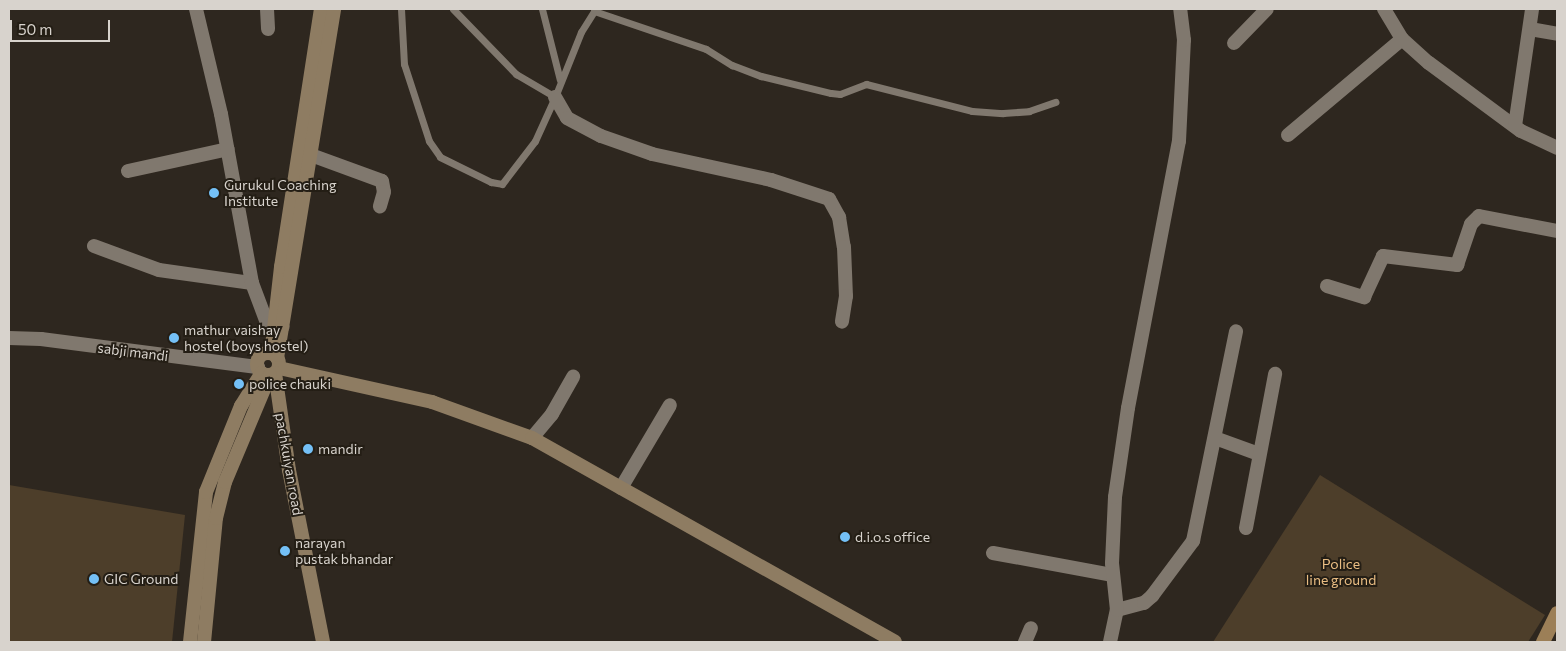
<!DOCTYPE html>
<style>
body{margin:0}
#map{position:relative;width:1566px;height:651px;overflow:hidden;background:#2e271f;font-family:Commissioner,sans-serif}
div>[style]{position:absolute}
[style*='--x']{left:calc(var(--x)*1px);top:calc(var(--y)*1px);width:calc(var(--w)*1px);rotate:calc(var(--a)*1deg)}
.green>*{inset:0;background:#4d3e2a}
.service>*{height:7px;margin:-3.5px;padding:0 3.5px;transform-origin:3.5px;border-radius:3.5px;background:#80786e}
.minor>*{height:14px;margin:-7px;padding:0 7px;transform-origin:7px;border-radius:7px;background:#80786e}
.tertiary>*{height:14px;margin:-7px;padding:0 7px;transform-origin:7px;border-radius:7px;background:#80786e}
.secondary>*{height:14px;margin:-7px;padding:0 7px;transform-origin:7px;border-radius:7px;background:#8e7c62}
.secondary>.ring{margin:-7px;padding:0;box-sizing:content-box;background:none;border:14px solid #8e7c62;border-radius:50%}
.primary>*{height:14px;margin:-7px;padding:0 7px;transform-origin:7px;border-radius:7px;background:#9c7f57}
.dots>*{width:14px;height:14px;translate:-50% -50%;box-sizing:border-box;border:2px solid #241e15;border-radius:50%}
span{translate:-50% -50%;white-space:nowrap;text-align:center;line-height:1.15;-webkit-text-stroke:4px #241e15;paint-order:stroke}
.poi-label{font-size:14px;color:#d8d3cd}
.left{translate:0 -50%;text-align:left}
.street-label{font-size:14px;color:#d8d3cd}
.park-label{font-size:14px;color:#e9bd83}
.frame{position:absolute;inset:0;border:10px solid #d8d3cd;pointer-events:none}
.scale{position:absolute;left:10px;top:20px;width:100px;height:22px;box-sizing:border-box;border:2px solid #d8d3cd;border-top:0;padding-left:6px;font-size:15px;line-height:18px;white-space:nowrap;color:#d8d3cd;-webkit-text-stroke:4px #241e15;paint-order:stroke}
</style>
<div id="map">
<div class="green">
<div style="clip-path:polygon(1320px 475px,1545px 615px,1528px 642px,1213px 642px)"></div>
<div style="clip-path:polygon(9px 485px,185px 515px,172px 642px,9px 642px)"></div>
</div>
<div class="service">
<div style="--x:401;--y:9;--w:55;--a:86.9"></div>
<div style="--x:404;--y:64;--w:81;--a:72"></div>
<div style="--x:429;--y:141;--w:19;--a:55"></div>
<div style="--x:440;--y:157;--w:57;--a:26.1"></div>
<div style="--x:491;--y:182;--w:11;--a:10"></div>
<div style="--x:502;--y:184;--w:54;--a:-52.5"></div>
<div style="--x:535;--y:141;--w:48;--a:-65.6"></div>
<div style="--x:453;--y:9;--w:91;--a:45.9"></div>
<div style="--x:516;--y:74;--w:45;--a:30.5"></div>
<div style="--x:555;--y:97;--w:70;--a:-68.2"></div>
<div style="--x:581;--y:32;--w:25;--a:-58"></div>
<div style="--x:594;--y:11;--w:118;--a:18.7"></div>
<div style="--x:706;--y:49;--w:31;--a:32"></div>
<div style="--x:732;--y:65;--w:31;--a:21"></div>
<div style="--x:761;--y:76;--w:72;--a:13.7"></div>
<div style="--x:831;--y:93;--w:9;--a:6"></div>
<div style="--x:840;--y:94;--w:28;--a:-21"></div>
<div style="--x:866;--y:84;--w:109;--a:14.3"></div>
<div style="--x:972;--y:111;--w:31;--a:4"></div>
<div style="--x:1003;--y:113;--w:26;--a:-4"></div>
<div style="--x:1029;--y:111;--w:28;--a:-19"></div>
<div style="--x:542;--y:9;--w:73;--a:75.8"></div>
</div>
<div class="minor">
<div style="--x:267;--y:9;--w:20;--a:87"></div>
<div style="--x:1384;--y:9;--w:35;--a:59"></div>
<div style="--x:1402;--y:39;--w:36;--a:42"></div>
<div style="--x:1429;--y:63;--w:114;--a:36.5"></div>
<div style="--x:1521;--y:131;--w:40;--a:25"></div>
<div style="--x:1530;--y:29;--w:27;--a:10"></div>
<div style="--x:1234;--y:43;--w:47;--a:-45.9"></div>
<div style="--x:555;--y:97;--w:24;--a:60"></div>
<div style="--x:567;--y:118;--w:38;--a:28"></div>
<div style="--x:601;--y:136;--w:54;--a:19.4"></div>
<div style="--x:652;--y:154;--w:122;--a:12.3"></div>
<div style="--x:771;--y:180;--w:61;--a:18.1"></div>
<div style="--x:829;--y:199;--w:21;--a:61"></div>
<div style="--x:839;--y:217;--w:30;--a:81"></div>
<div style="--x:844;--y:247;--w:49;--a:87.7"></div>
<div style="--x:846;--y:296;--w:26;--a:99"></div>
<div style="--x:1515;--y:126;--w:118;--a:-81.7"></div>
<div style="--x:1288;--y:135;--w:149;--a:-40.1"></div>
<div style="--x:300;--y:151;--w:87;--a:20.1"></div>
<div style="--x:382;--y:181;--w:11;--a:80"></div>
<div style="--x:384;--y:192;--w:15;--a:106"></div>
<div style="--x:128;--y:171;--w:102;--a:-12.4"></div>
<div style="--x:94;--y:246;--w:69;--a:20.3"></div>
<div style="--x:159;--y:270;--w:94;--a:8"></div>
<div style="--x:1327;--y:286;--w:39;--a:17"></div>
<div style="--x:1364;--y:297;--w:45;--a:-65.1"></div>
<div style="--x:1383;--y:256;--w:75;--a:6.9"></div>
<div style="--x:1457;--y:265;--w:43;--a:-71.1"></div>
<div style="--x:1471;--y:224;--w:11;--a:-45"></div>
<div style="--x:1479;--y:216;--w:79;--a:10.9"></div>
<div style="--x:532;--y:438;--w:31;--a:-50"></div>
<div style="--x:552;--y:414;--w:43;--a:-60.4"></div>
<div style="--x:1215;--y:438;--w:47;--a:20"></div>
<div style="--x:621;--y:488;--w:96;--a:-59.4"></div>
<div style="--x:1246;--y:528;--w:157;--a:-79.3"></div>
<div style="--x:993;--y:553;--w:122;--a:10.4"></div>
<div style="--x:1117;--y:610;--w:28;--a:-15"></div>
<div style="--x:1144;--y:603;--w:11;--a:-41"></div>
<div style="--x:1152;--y:596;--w:69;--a:-53.3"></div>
<div style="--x:1193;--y:541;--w:214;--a:-78.4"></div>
<div style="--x:1025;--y:642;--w:15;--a:-67"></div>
<div style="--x:1110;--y:642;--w:33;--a:-78"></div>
<div style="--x:1117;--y:610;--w:47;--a:-96.1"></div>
<div style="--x:1112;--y:563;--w:66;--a:-87.4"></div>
<div style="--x:1115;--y:497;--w:90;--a:-81.7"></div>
<div style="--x:1128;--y:408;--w:272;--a:-79.2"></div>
<div style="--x:1179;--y:141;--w:101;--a:-87.2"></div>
<div style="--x:1184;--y:40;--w:31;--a:-97"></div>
</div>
<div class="tertiary">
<div style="--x:196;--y:9;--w:108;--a:76.6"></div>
<div style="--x:221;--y:114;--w:172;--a:79.6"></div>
<div style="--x:252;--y:283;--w:43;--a:69.4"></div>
<div style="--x:267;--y:323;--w:16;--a:14"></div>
<div style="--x:9;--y:338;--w:32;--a:2"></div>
<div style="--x:41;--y:339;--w:219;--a:7.4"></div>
</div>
<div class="secondary">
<div style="--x:272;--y:346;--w:80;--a:-83.5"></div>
<div style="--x:281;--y:267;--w:261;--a:-81.2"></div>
<div class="ring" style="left:257px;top:353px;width:8px;height:8px"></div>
<div style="--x:277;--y:358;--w:354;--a:-80.7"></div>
<div style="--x:279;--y:368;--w:157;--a:12.5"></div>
<div style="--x:432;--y:402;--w:106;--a:19.8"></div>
<div style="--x:532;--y:438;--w:416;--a:29.3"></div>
<div style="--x:275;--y:373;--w:98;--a:81.8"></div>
<div style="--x:289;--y:470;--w:175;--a:78.8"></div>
<div style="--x:190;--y:642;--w:151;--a:-83.9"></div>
<div style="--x:206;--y:492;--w:93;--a:-67.9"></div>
<div style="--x:241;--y:406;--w:39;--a:-58"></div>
<div style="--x:204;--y:642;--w:125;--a:-84.5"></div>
<div style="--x:216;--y:518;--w:37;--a:-76"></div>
<div style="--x:225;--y:482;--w:116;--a:-67.2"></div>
</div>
<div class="primary">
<div style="--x:1543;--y:642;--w:32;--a:-64"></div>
</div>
<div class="dots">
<div style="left:214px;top:193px;background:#74c0f6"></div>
<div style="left:174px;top:338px;background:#74c0f6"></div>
<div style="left:239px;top:384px;background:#74c0f6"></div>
<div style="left:308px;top:449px;background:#74c0f6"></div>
<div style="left:845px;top:537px;background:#74c0f6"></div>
<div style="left:285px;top:551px;background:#74c0f6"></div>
<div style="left:94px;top:579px;background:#74c0f6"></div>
</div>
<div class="poi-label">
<span class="left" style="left:224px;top:193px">Gurukul Coaching<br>Institute</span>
<span class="left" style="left:184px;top:338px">mathur vaishay<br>hostel (boys hostel)</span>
<span class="left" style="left:249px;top:384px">police chauki</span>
<span class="left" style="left:318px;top:449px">mandir</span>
<span class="left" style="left:855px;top:537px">d.i.o.s office</span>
<span class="left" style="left:295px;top:551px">narayan<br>pustak bhandar</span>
<span class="left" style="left:104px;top:579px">GIC Ground</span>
</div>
<div class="street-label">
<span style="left:133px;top:352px;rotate:7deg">sabji mandi</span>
<span style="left:289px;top:464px;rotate:80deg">pachkuiyan road</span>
</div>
<div class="park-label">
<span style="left:1341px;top:572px">Police<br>line ground</span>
</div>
<div class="frame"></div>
<div class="scale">50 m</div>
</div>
